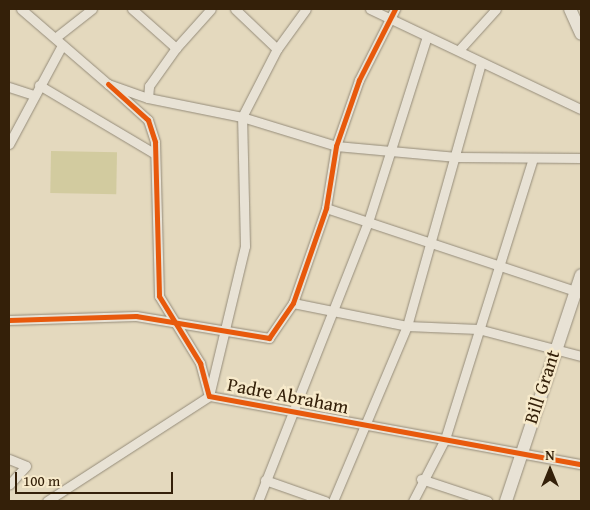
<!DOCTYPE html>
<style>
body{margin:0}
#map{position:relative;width:590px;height:510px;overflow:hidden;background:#e4d9be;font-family:"Gentium Book Plus",serif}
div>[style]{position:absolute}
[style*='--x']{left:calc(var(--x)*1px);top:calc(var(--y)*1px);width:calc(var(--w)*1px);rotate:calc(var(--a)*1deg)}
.green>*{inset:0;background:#d2cb9f;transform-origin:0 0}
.roads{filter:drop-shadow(0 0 1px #958c7a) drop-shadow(0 0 1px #958c7a)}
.street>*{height:9px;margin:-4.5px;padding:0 4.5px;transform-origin:4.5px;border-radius:4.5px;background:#e8e2d5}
.secondary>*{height:12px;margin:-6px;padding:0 6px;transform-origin:6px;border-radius:6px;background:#e8e2d5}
.cycleway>*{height:5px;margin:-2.5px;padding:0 2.5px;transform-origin:2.5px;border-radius:2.5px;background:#e8590c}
span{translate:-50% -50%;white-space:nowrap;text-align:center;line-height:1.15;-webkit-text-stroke:5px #f7eacb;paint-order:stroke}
.street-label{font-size:19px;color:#342009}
.frame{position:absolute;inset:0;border:10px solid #342009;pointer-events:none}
.north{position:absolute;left:525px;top:445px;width:50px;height:50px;-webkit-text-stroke:4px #f7eacb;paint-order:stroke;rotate:0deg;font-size:14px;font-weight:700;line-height:20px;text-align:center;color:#342009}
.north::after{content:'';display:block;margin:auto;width:18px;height:22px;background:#342009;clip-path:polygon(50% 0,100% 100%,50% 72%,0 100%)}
.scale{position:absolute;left:15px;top:472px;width:158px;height:22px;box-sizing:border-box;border:2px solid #342009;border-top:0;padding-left:6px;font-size:15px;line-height:18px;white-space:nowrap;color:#342009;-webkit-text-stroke:4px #f7eacb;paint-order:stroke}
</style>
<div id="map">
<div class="green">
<div style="left:51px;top:151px;width:66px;height:42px;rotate:1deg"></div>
</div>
<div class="roads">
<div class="street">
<div style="--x:21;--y:9;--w:115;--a:40.8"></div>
<div style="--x:108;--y:84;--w:42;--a:19.3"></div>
<div style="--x:148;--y:98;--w:96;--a:11.4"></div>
<div style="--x:242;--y:117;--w:98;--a:17.1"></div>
<div style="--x:336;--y:146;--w:121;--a:5.2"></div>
<div style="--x:456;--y:157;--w:125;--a:0.5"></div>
<div style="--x:132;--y:9;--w:59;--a:41.6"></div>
<div style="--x:235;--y:9;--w:58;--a:43.6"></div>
<div style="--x:370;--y:9;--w:233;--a:25.4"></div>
<div style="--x:55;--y:38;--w:47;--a:-38.1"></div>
<div style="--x:459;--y:50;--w:55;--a:-47.9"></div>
<div style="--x:108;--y:84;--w:54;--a:42"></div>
<div style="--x:148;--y:120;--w:23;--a:72"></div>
<div style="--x:155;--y:142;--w:154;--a:88.5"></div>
<div style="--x:159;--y:296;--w:79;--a:58.5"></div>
<div style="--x:200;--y:363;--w:34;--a:75"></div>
<div style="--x:209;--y:396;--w:378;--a:10.4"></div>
<div style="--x:39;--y:85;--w:135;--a:30.7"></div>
<div style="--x:9;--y:87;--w:25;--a:18"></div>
<div style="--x:148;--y:98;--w:12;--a:-85"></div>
<div style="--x:149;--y:86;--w:47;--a:-54.6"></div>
<div style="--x:176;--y:48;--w:52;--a:-48.1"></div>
<div style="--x:9;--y:144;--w:110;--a:-61.8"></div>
<div style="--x:326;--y:208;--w:269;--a:18.4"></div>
<div style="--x:293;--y:303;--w:116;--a:11.4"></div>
<div style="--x:407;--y:326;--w:71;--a:2.4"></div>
<div style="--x:478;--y:329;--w:106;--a:14.7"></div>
<div style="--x:9;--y:320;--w:127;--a:-1.8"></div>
<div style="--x:136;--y:316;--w:135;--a:9.4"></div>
<div style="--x:269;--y:338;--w:42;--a:-55.6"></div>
<div style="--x:293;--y:303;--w:101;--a:-70.8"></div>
<div style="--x:326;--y:208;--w:63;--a:-80.8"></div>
<div style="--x:336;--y:146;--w:70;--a:-70.8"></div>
<div style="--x:359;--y:80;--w:80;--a:-63.1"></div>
<div style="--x:9;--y:459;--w:18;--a:22"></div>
<div style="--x:26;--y:466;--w:25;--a:132"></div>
<div style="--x:421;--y:479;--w:70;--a:18.4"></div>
<div style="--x:265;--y:480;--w:64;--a:19.3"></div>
<div style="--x:47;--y:501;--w:193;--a:-32.9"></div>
<div style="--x:209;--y:396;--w:154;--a:-76.5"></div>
<div style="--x:245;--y:246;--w:129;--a:-91.3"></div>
<div style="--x:242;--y:117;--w:76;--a:-62.8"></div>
<div style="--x:277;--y:49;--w:49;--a:-54.1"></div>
<div style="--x:258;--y:501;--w:303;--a:-68.5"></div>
<div style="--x:369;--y:219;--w:189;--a:-72.4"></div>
<div style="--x:333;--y:501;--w:190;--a:-67.1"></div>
<div style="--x:407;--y:326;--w:274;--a:-74.3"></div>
<div style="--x:413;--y:501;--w:70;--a:-62.7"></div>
<div style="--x:445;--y:439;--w:294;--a:-72.6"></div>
</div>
<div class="secondary">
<div style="--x:570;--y:9;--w:27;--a:66"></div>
<div style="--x:506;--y:501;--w:238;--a:-71.6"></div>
</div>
</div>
<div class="cycleway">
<div style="--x:108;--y:84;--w:54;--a:42"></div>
<div style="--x:148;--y:120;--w:23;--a:72"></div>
<div style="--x:155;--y:142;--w:154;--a:88.5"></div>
<div style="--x:159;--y:296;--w:79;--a:58.5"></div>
<div style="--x:200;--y:363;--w:34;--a:75"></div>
<div style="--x:209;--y:396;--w:378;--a:10.4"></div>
<div style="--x:9;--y:320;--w:127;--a:-1.8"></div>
<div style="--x:136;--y:316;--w:135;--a:9.4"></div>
<div style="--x:269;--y:338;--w:42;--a:-55.6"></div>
<div style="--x:293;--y:303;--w:101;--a:-70.8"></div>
<div style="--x:326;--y:208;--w:63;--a:-80.8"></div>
<div style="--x:336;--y:146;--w:70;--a:-70.8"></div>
<div style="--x:359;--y:80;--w:80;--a:-63.1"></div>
</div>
<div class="street-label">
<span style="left:542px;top:387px;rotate:-72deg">Bill Grant</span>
<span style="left:288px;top:396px;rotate:11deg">Padre Abraham</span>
</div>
<div class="frame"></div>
<div class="north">N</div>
<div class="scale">100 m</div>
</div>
